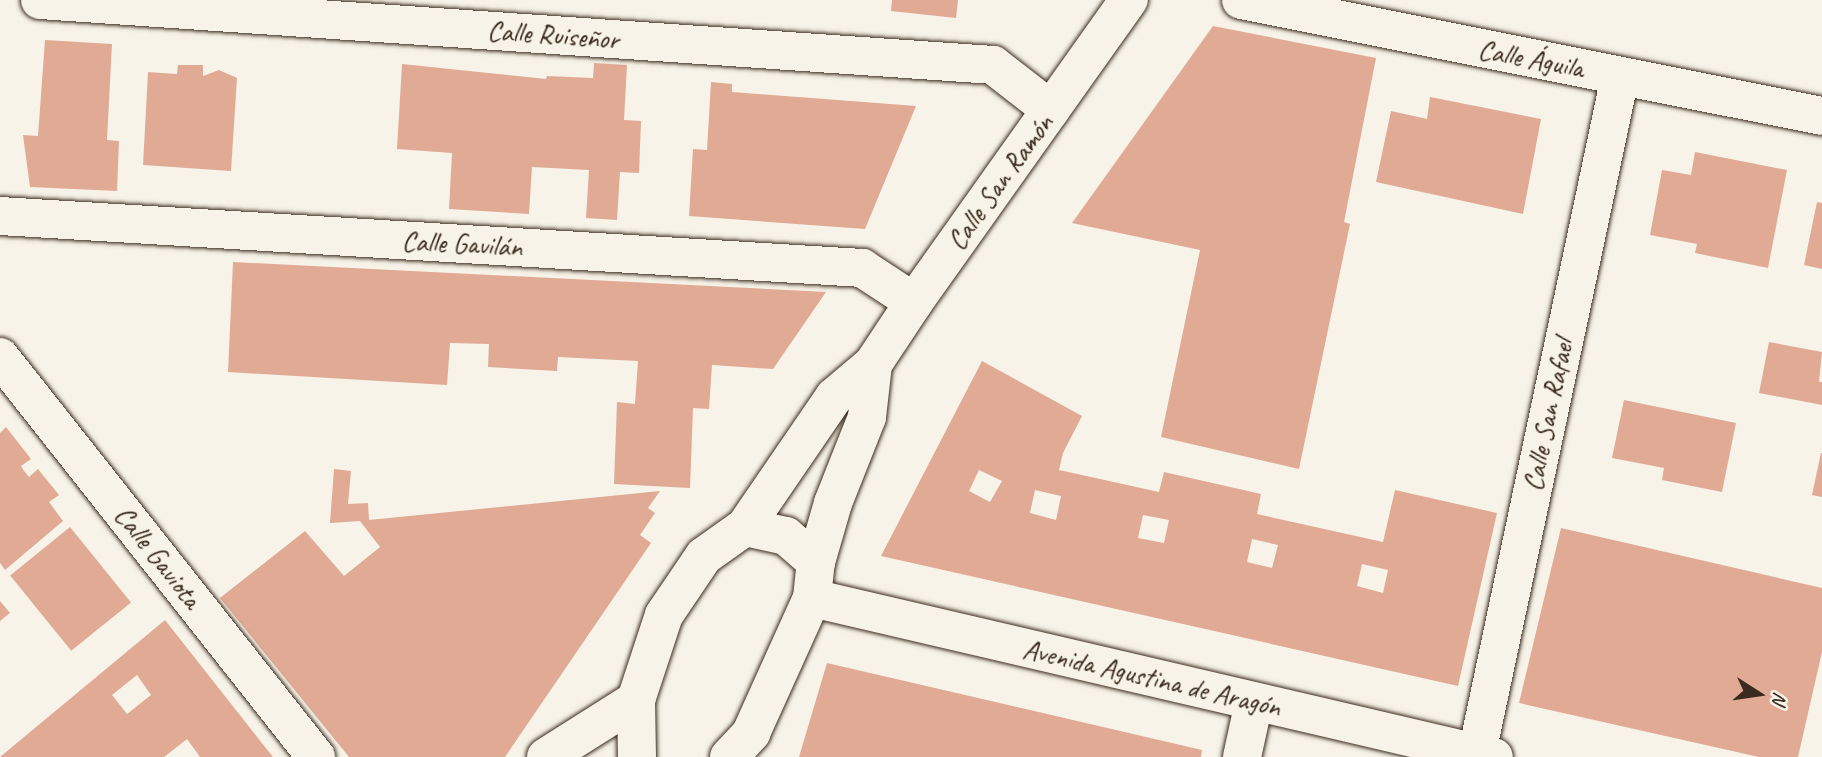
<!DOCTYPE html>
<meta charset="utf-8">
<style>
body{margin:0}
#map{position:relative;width:1822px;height:757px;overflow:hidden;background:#f7f3e8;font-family:Caveat,sans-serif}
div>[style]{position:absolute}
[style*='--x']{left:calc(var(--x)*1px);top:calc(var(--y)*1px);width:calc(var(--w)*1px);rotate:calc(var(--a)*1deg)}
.building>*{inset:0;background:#e0aa95;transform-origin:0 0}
.roads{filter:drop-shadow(0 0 2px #3b2a1e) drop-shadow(0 0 2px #3b2a1e)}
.street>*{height:38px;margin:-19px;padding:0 19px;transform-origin:19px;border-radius:19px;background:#f7f3e8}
.secondary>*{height:38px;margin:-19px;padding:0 19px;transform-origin:19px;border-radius:19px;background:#f7f3e8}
span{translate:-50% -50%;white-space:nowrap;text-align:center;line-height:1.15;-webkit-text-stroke:5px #f7f3e8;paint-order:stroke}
.street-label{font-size:28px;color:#3b2a1e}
.north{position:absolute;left:1724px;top:659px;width:70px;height:70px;-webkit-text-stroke:5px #f7f3e8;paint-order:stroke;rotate:102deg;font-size:19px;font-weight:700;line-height:28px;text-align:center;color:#3b2a1e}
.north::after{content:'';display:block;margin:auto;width:24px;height:32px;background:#3b2a1e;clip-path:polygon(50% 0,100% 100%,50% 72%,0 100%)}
</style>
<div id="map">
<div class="building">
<div style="clip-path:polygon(892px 0,958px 0,956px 18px,891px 11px)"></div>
<div style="clip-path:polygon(1213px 26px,1376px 58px,1344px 222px,1350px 224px,1299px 469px,1161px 437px,1200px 250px,1072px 223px)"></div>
<div style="clip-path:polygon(45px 40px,112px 44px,107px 140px,119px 141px,117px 191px,30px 187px,23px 135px,38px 136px)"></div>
<div style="clip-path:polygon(594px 63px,627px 65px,624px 120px,641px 121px,639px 173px,620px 172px,617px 220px,586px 218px,589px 170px,532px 167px,529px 214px,449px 209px,452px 153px,397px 149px,402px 64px,546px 79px,547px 76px,593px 78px)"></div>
<div style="clip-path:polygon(178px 65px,203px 65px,203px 76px,219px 70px,237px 78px,231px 171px,143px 165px,148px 72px,177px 74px)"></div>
<div style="clip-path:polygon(711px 82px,732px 84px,732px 92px,916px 106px,865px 229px,689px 216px,693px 149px,707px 150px)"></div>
<div style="clip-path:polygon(1430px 97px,1541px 119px,1523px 214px,1376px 182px,1391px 111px,1427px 119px)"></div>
<div style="clip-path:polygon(1695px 152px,1787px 170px,1768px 268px,1695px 253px,1697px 244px,1650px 235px,1662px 170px,1691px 175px)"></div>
<div style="clip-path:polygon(1817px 202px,1822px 203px,1822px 269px,1804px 265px)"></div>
<div style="clip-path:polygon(233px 262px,651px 283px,826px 292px,773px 369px,712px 365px,709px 409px,693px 408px,690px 488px,614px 484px,617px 402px,635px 404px,638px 361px,558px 357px,557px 371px,488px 367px,489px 344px,450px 343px,447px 385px,228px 372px)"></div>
<div style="clip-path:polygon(1769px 342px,1822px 352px,1819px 382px,1822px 382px,1822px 405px,1759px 393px)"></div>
<div style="clip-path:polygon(evenodd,982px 361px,1082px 416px,1063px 453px,1059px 470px,1159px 492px,1164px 472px,1261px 494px,1257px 514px,1383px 542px,1395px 490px,1497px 513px,1458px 686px,881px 556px,982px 361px,979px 470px,1002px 481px,990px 502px,969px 491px,979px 470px,982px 361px,1035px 490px,1061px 496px,1056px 520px,1030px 513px,1035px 490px,982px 361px,1143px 515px,1169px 520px,1164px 543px,1138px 538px,1143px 515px,982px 361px,1252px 539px,1278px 545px,1272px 568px,1247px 562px,1252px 539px,982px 361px,1362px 564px,1388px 570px,1383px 593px,1357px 586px,1362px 564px)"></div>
<div style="clip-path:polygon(1624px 400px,1736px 423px,1722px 492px,1662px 480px,1664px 468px,1612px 458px)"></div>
<div style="clip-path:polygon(6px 427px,31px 459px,21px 466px,24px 471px,29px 477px,38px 469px,59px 495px,49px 502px,63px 521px,5px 570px,0 563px,0 433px)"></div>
<div style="clip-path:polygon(1821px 453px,1822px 453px,1822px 497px,1812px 495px)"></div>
<div style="clip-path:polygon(334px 469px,351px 471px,348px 504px,368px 503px,369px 520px,660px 491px,648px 508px,655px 513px,640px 535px,651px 543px,505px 757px,349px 757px,220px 598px,305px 531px,344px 576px,380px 547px,360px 521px,330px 523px)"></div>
<div style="left:70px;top:527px;width:97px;height:77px;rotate:51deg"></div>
<div style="clip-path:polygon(1561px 528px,1822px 588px,1822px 652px,1798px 757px,1759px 757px,1519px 703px)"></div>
<div style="clip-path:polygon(0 601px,10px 613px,0 621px)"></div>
<div style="clip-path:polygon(evenodd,165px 620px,273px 757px,200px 757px,187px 739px,164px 757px,0 757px,165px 620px,137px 675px,151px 695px,127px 714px,112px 695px,137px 675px)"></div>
<div style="clip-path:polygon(827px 663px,1202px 750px,1201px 757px,799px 757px)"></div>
</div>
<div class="roads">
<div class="street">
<div style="--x:40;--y:0;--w:955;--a:3.9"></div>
<div style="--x:993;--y:65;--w:73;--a:37.8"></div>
<div style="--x:1241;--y:0;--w:592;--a:11.29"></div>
<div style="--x:0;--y:216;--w:864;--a:3.45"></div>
<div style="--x:862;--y:268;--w:62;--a:33.2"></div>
<div style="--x:0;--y:357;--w:510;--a:51.69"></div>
<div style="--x:812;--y:598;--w:700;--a:13.12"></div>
<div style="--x:1477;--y:753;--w:691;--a:-78.06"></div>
<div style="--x:1242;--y:757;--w:56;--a:-77.7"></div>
</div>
<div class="secondary">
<div style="--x:745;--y:527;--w:42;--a:12.4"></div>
<div style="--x:786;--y:536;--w:40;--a:41"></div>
<div style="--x:546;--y:757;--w:107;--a:-32.3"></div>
<div style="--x:637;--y:757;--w:57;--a:-91"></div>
<div style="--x:636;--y:700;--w:89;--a:-71.8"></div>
<div style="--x:664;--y:615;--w:71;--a:-55.9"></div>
<div style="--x:704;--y:556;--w:50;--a:-35.3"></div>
<div style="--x:745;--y:527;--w:158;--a:-55.6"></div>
<div style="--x:834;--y:397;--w:51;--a:-40.2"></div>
<div style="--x:873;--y:364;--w:74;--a:-56.5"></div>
<div style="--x:914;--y:302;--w:371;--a:-54.6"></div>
<div style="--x:729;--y:757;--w:33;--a:-47"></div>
<div style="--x:751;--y:733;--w:148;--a:-65.7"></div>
<div style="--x:812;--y:598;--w:36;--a:-84"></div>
<div style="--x:816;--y:562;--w:61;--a:-73.9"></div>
<div style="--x:833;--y:503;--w:92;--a:-68.4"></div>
<div style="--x:867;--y:417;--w:53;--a:-83.5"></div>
</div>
</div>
<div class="street-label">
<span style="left:553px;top:35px;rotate:4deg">Calle Ruiseñor</span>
<span style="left:1531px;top:59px;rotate:11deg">Calle Águila</span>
<span style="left:1000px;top:182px;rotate:-54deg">Calle San Ramón</span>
<span style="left:462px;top:244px;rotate:3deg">Calle Gavilán</span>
<span style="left:1548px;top:415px;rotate:-78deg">Calle San Rafael</span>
<span style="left:158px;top:557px;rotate:52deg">Calle Gaviota</span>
<span style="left:1152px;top:678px;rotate:13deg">Avenida Agustina de Aragón</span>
</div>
<div class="north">N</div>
</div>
